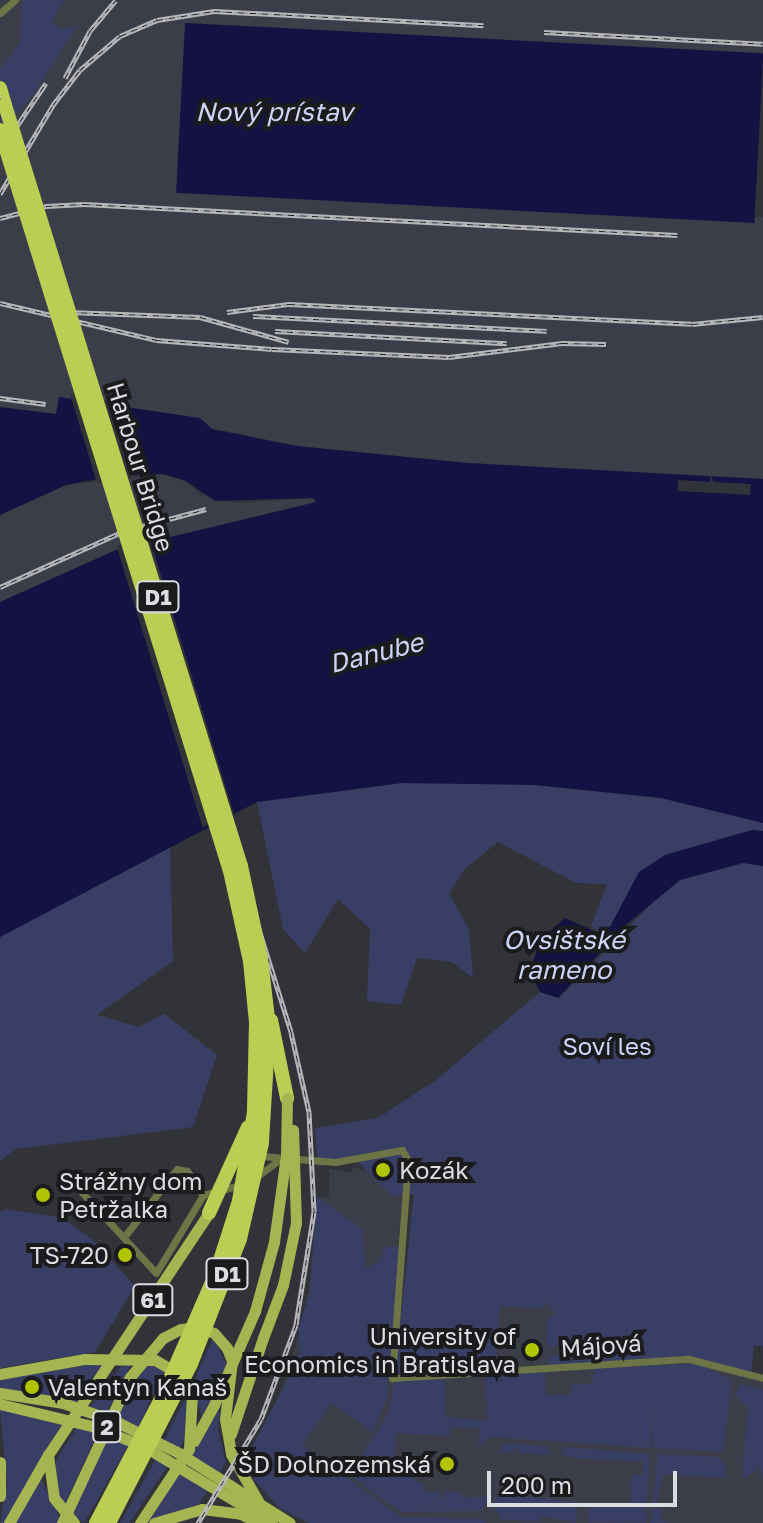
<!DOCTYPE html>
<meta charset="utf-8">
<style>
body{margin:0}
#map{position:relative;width:763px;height:1523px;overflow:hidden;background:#323339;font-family:"Golos Text",sans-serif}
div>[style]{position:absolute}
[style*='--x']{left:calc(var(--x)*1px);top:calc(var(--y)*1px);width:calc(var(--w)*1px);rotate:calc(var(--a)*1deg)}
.built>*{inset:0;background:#3b3d49}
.green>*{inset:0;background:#393e65}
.water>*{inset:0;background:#131242;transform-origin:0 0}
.pier>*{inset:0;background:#323339;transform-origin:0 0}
.street>*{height:7px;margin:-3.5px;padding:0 3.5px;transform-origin:3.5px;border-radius:3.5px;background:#6d7547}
.primary>*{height:11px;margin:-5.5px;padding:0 5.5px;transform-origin:5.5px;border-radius:5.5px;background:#a5b552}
.highway>*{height:14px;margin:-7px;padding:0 7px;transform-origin:7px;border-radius:7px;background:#bbce53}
.rail>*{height:5px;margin-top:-2.5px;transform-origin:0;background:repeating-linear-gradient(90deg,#1b1b1e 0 6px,#b7b8bc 0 12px);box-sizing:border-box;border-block:2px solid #b7b8bc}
.primary-bridge>*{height:11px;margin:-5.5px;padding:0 5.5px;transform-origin:5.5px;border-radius:5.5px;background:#a5b552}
.highway-bridge>*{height:14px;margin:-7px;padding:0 7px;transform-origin:7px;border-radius:7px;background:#bbce53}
.dots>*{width:22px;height:22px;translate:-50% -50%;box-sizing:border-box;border:4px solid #1b1b1e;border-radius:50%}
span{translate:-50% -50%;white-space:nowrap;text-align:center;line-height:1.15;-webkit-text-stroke:8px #1b1b1e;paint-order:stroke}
.shield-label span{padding:2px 6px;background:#1b1b1e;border:2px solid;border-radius:6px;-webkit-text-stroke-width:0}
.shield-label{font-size:22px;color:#dcdde0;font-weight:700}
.street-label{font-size:24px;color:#dcdde0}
.park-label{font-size:24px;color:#cfd6f8}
.poi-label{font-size:24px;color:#dcdde0}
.left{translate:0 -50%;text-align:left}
.right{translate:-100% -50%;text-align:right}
.water-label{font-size:26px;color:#cdd3f5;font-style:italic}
.scale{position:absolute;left:487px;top:1471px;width:190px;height:36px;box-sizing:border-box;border:4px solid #dcdde0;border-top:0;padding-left:10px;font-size:24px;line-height:28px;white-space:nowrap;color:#dcdde0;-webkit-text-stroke:6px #1b1b1e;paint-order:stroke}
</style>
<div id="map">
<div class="built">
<div style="clip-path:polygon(0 0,763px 0,763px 54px,186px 23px,177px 193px,763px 217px,763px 479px,467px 463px,297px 446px,59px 397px,57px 414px,0 407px)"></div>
<div style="clip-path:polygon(163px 474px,186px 481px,200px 494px,236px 503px,313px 498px,316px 503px,116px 550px,0 602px,0 515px,66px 485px)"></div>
<div style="clip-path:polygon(353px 1167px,403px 1184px,388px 1380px,395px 1381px,491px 1306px,564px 1300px,595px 1368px,696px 1363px,763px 1378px,763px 1523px,309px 1523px,295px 1515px,263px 1432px,289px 1372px,309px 1291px,317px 1197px,329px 1197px,329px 1169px,351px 1173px)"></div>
</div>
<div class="green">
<div style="clip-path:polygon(22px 0,64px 0,52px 23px,63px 29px,78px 25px,32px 96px,0 132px,0 68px,20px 43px)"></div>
<div style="clip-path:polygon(402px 783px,535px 785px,661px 798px,763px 823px,763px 831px,752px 830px,665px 855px,605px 937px,591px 926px,607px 884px,576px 883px,498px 842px,466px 868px,449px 893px,469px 930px,473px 978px,452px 962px,417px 958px,401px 1005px,367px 1001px,370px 929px,338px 899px,305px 953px,283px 929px,257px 802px)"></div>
<div style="clip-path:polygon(170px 846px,173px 961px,97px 1015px,139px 1027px,164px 1014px,217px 1055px,193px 1127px,16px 1149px,0 1161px,0 937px)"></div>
<div style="clip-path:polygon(743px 863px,763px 866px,763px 1346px,754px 1346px,751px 1373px,688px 1356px,548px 1365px,549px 1355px,575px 1357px,577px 1352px,574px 1343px,547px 1348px,547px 1320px,556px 1313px,545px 1302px,544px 1309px,500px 1306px,495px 1370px,395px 1373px,414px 1194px,392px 1196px,353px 1157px,318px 1167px,315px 1128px,378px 1118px,436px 1080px,540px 992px,559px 998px,667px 888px,680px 880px)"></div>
<div style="clip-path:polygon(317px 1197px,362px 1229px,366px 1270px,382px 1258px,383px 1246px,401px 1247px,387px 1399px,372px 1432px,332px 1403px,302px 1445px,401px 1517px,482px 1519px,486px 1523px,309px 1523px,279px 1508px,242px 1466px,300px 1356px,298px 1329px,310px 1291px)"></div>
<div style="clip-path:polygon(5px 1209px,63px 1218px,93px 1240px,135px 1286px,95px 1352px,0 1368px,0 1212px)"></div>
<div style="clip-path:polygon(213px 1338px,228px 1368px,202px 1418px,193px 1384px)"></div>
<div style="clip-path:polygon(125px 1361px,133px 1361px,107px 1413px,90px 1407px)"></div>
<div style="clip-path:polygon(104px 1362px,76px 1403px,0 1389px,0 1379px)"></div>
<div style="clip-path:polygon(146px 1362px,165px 1369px,138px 1428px,117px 1417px)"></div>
<div style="clip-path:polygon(696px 1363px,732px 1380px,723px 1452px,653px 1448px,654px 1400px,651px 1448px,491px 1437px,479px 1447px,480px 1429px,451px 1427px,449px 1436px,396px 1433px,395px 1458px,415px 1463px,414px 1480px,424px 1484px,424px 1491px,442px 1492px,436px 1497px,444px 1498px,445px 1492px,462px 1493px,462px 1498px,488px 1496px,482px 1511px,401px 1512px,349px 1475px,389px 1412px,394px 1381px,445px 1378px,446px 1417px,488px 1421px,484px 1376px,545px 1372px,546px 1396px,571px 1394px,571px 1385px,591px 1384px,595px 1369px)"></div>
<div style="clip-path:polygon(741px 1384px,763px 1390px,763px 1481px,760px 1467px,742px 1480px,748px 1407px,735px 1395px)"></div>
<div style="clip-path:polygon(187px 1395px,184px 1440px,179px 1449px,164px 1441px)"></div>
<div style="clip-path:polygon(220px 1408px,218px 1430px,226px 1462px,219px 1473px,191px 1455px)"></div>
<div style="clip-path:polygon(0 1409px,63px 1422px,4px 1523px,0 1523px,7px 1483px)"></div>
<div style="clip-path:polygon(78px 1426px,98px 1432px,64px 1506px,55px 1484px,56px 1460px)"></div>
<div style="clip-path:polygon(109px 1436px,129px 1444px,84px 1523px,72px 1515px)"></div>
<div style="clip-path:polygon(504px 1443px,546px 1446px,552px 1455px,515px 1453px,521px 1451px,516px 1447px,512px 1452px,498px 1453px)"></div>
<div style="clip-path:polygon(565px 1447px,649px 1454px,646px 1523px,588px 1522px,590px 1503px,630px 1506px,632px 1474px,642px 1475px,643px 1462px,572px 1458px,560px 1454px)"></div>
<div style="clip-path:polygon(658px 1454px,718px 1457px,726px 1465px,725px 1478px,663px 1474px,657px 1501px,663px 1522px,674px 1523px,651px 1523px)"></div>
<div style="clip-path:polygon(157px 1457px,169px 1464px,129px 1523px,120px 1523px)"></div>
<div style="clip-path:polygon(181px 1472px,209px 1489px,198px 1505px,149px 1520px)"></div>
<div style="clip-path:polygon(40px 1476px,60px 1518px,57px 1523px,15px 1523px)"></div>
<div style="clip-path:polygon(503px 1495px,577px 1502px,576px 1523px,542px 1516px,538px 1522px,502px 1519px,494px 1508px,495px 1496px)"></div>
</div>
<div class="water">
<div style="left:185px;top:23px;width:579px;height:170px;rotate:3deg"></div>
<div style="clip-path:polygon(59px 397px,200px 418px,212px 429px,297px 446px,467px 463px,763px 479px,763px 823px,661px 798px,535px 785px,402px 783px,257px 802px,0 937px,0 602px,116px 550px,316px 502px,313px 498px,215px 501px,186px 481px,163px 474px,119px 475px,66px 485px,0 515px,0 407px,56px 414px)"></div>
<div style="clip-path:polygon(752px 830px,763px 831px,763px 866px,743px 863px,680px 880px,626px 925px,558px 998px,540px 992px,530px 972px,540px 940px,565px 918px,605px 936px,639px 872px,665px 855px)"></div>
</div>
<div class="pier">
<div style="clip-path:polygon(70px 394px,107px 400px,132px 479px,97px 483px)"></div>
<div style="clip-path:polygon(711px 471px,713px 482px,751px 484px,750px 495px,678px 491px,678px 480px,710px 482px)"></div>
<div style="left:149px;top:536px;width:294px;height:34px;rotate:73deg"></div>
</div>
<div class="street">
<div style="--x:0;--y:13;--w:20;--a:-41"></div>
<div style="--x:261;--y:1156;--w:74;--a:4.6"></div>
<div style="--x:335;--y:1162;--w:68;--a:-10.2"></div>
<div style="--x:402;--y:1150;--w:12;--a:59"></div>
<div style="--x:408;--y:1160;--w:219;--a:94.2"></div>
<div style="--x:392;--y:1378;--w:298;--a:-3.7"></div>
<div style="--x:689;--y:1359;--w:76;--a:14.4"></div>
<div style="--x:65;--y:1174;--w:134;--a:47.4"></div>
<div style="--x:156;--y:1273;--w:91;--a:-58.9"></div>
<div style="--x:203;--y:1195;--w:38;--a:-15"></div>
<div style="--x:255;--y:1178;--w:31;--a:-37"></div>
<div style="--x:124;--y:1237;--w:86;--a:-52.1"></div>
<div style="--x:177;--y:1169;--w:10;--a:11"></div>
<div style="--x:187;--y:1171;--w:29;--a:56"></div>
</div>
<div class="primary">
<div style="--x:163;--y:1338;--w:20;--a:-27"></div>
<div style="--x:181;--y:1329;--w:18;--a:-6"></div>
<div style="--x:199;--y:1327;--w:16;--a:22"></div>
<div style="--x:214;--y:1333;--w:20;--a:49"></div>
<div style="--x:227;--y:1348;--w:14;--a:69"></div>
<div style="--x:232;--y:1361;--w:58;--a:96.9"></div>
<div style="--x:225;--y:1419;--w:36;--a:80"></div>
<div style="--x:231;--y:1454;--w:54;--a:60.1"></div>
<div style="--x:0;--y:1374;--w:85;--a:-10.1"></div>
<div style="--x:84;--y:1359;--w:71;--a:0.8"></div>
<div style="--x:155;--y:1360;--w:24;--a:30"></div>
<div style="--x:176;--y:1372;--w:28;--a:55"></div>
<div style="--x:192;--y:1395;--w:54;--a:93.2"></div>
<div style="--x:0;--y:1393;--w:64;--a:9"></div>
<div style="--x:63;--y:1403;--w:55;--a:19.1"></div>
<div style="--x:115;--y:1421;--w:69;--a:26.6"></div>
<div style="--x:177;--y:1452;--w:133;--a:32.1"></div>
<div style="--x:0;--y:1404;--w:99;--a:13.5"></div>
<div style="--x:96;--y:1427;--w:53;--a:22.2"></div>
<div style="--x:145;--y:1447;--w:148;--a:30.9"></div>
<div style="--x:231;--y:1434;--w:101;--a:-71.6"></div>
<div style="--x:194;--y:1441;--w:41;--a:-60.9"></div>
<div style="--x:48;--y:1455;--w:43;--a:82.1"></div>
<div style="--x:54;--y:1498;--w:32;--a:51"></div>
<div style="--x:0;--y:1462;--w:34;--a:90"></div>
<div style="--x:9;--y:1523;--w:78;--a:-60.2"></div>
<div style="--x:154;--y:1523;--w:50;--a:-16.3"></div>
<div style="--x:202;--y:1509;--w:39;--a:7"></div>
<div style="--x:241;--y:1514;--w:20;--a:27"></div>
</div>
<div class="highway">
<div style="--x:0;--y:88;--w:18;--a:74"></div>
<div style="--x:250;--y:961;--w:61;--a:84.4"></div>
<div style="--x:256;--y:1022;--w:90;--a:91.3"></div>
<div style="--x:271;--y:1020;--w:80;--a:78.4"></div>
</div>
<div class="rail">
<div style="--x:544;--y:32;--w:219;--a:3.1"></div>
<div style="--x:65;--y:78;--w:53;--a:-62"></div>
<div style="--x:90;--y:31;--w:40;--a:-50"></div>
<div style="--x:0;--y:98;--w:978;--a:72.69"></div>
<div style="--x:291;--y:1032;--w:82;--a:77.3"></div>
<div style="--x:309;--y:1112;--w:100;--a:87.1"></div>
<div style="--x:314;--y:1212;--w:114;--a:99.1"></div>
<div style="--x:296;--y:1325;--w:100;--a:110.4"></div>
<div style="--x:261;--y:1419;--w:122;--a:121.2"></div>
<div style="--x:0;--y:151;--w:82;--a:-55.9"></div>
<div style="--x:0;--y:194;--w:104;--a:-59.2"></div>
<div style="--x:53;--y:105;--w:44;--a:-52.4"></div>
<div style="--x:80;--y:70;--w:52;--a:-40.4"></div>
<div style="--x:120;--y:36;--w:40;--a:-23.4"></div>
<div style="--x:157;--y:20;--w:58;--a:-9"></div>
<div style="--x:214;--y:11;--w:270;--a:3"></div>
<div style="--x:0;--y:218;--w:48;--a:-14.6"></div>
<div style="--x:46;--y:206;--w:38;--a:-3"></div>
<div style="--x:84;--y:204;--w:594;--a:2.99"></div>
<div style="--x:0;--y:303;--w:160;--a:13.3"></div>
<div style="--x:156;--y:340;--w:116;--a:4.4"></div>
<div style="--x:272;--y:349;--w:177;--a:2.6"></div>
<div style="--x:449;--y:357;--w:114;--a:-7.1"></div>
<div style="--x:562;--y:343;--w:44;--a:1.3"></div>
<div style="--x:69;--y:312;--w:131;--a:2.2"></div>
<div style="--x:200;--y:317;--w:92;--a:15.7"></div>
<div style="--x:227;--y:312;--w:63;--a:-7.4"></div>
<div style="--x:289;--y:304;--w:403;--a:2.8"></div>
<div style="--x:692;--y:324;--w:71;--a:-5.6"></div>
<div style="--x:253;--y:316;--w:294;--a:2.9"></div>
<div style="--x:275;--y:331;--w:232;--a:3"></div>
<div style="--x:0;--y:398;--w:46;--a:7.4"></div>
<div style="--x:0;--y:587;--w:136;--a:-24.3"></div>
<div style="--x:124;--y:531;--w:85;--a:-15"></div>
</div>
<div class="primary-bridge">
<div style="--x:263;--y:1338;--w:57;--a:-69.3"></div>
<div style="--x:283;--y:1285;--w:63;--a:-78.2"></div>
<div style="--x:296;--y:1223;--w:93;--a:-91.8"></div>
<div style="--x:214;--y:1405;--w:103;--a:-66.4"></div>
<div style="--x:255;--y:1311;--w:72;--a:-74.6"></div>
<div style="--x:274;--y:1242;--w:87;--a:-82.1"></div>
<div style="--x:286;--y:1156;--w:58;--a:-89"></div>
<div style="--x:48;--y:1455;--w:291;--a:-56.4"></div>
<div style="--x:62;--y:1523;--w:161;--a:-65"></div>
<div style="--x:130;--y:1377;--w:51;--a:-49.8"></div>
<div style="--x:140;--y:1523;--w:89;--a:-56.5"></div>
</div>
<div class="highway-bridge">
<div style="--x:5;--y:105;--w:797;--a:72.77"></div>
<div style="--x:241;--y:866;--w:95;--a:77.9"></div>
<div style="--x:261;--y:959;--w:68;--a:83.3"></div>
<div style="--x:269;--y:1027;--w:116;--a:93.5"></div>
<div style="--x:262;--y:1143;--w:98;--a:102.9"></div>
<div style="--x:240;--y:1239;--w:134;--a:111.4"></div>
<div style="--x:191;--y:1364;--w:179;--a:117.3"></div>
<div style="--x:0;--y:130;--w:776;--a:72.76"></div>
<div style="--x:230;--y:871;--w:92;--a:77.5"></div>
<div style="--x:209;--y:1213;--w:94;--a:-65.6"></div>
<div style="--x:96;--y:1523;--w:140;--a:-62.3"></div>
<div style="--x:161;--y:1399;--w:137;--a:-66.4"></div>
<div style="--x:216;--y:1273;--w:76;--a:-72.3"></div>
<div style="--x:239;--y:1201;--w:90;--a:-80.4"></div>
</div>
<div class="dots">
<div style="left:383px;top:1170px;background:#b0c500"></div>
<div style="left:43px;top:1195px;background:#b0c500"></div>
<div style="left:125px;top:1255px;background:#b0c500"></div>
<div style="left:532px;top:1350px;background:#b0c500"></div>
<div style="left:32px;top:1387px;background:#b0c500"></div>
<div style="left:447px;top:1464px;background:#b0c500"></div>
</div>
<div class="shield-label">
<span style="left:158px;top:597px">D1</span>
<span style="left:227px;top:1274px">D1</span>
<span style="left:153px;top:1300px">61</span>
<span style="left:107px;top:1427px">2</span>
</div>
<div class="street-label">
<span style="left:141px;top:467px;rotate:73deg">Harbour Bridge</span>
<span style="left:601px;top:1345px;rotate:-4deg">Májová</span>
</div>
<div class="park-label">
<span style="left:607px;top:1046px">Soví les</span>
</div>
<div class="poi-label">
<span class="left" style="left:399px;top:1170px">Kozák</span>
<span class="left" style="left:59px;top:1195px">Strážny dom<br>Petržalka</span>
<span class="right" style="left:109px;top:1255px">TS-720</span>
<span class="right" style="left:516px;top:1350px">University of<br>Economics in Bratislava</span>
<span class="left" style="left:48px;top:1387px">Valentyn Kanaš</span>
<span class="right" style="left:431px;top:1464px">ŠD Dolnozemská</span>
</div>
<div class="water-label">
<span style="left:274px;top:112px">Nový prístav</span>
<span style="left:376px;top:653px;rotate:-14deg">Danube</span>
<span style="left:564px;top:955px">Ovsištské<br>rameno</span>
</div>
<div class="scale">200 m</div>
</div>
